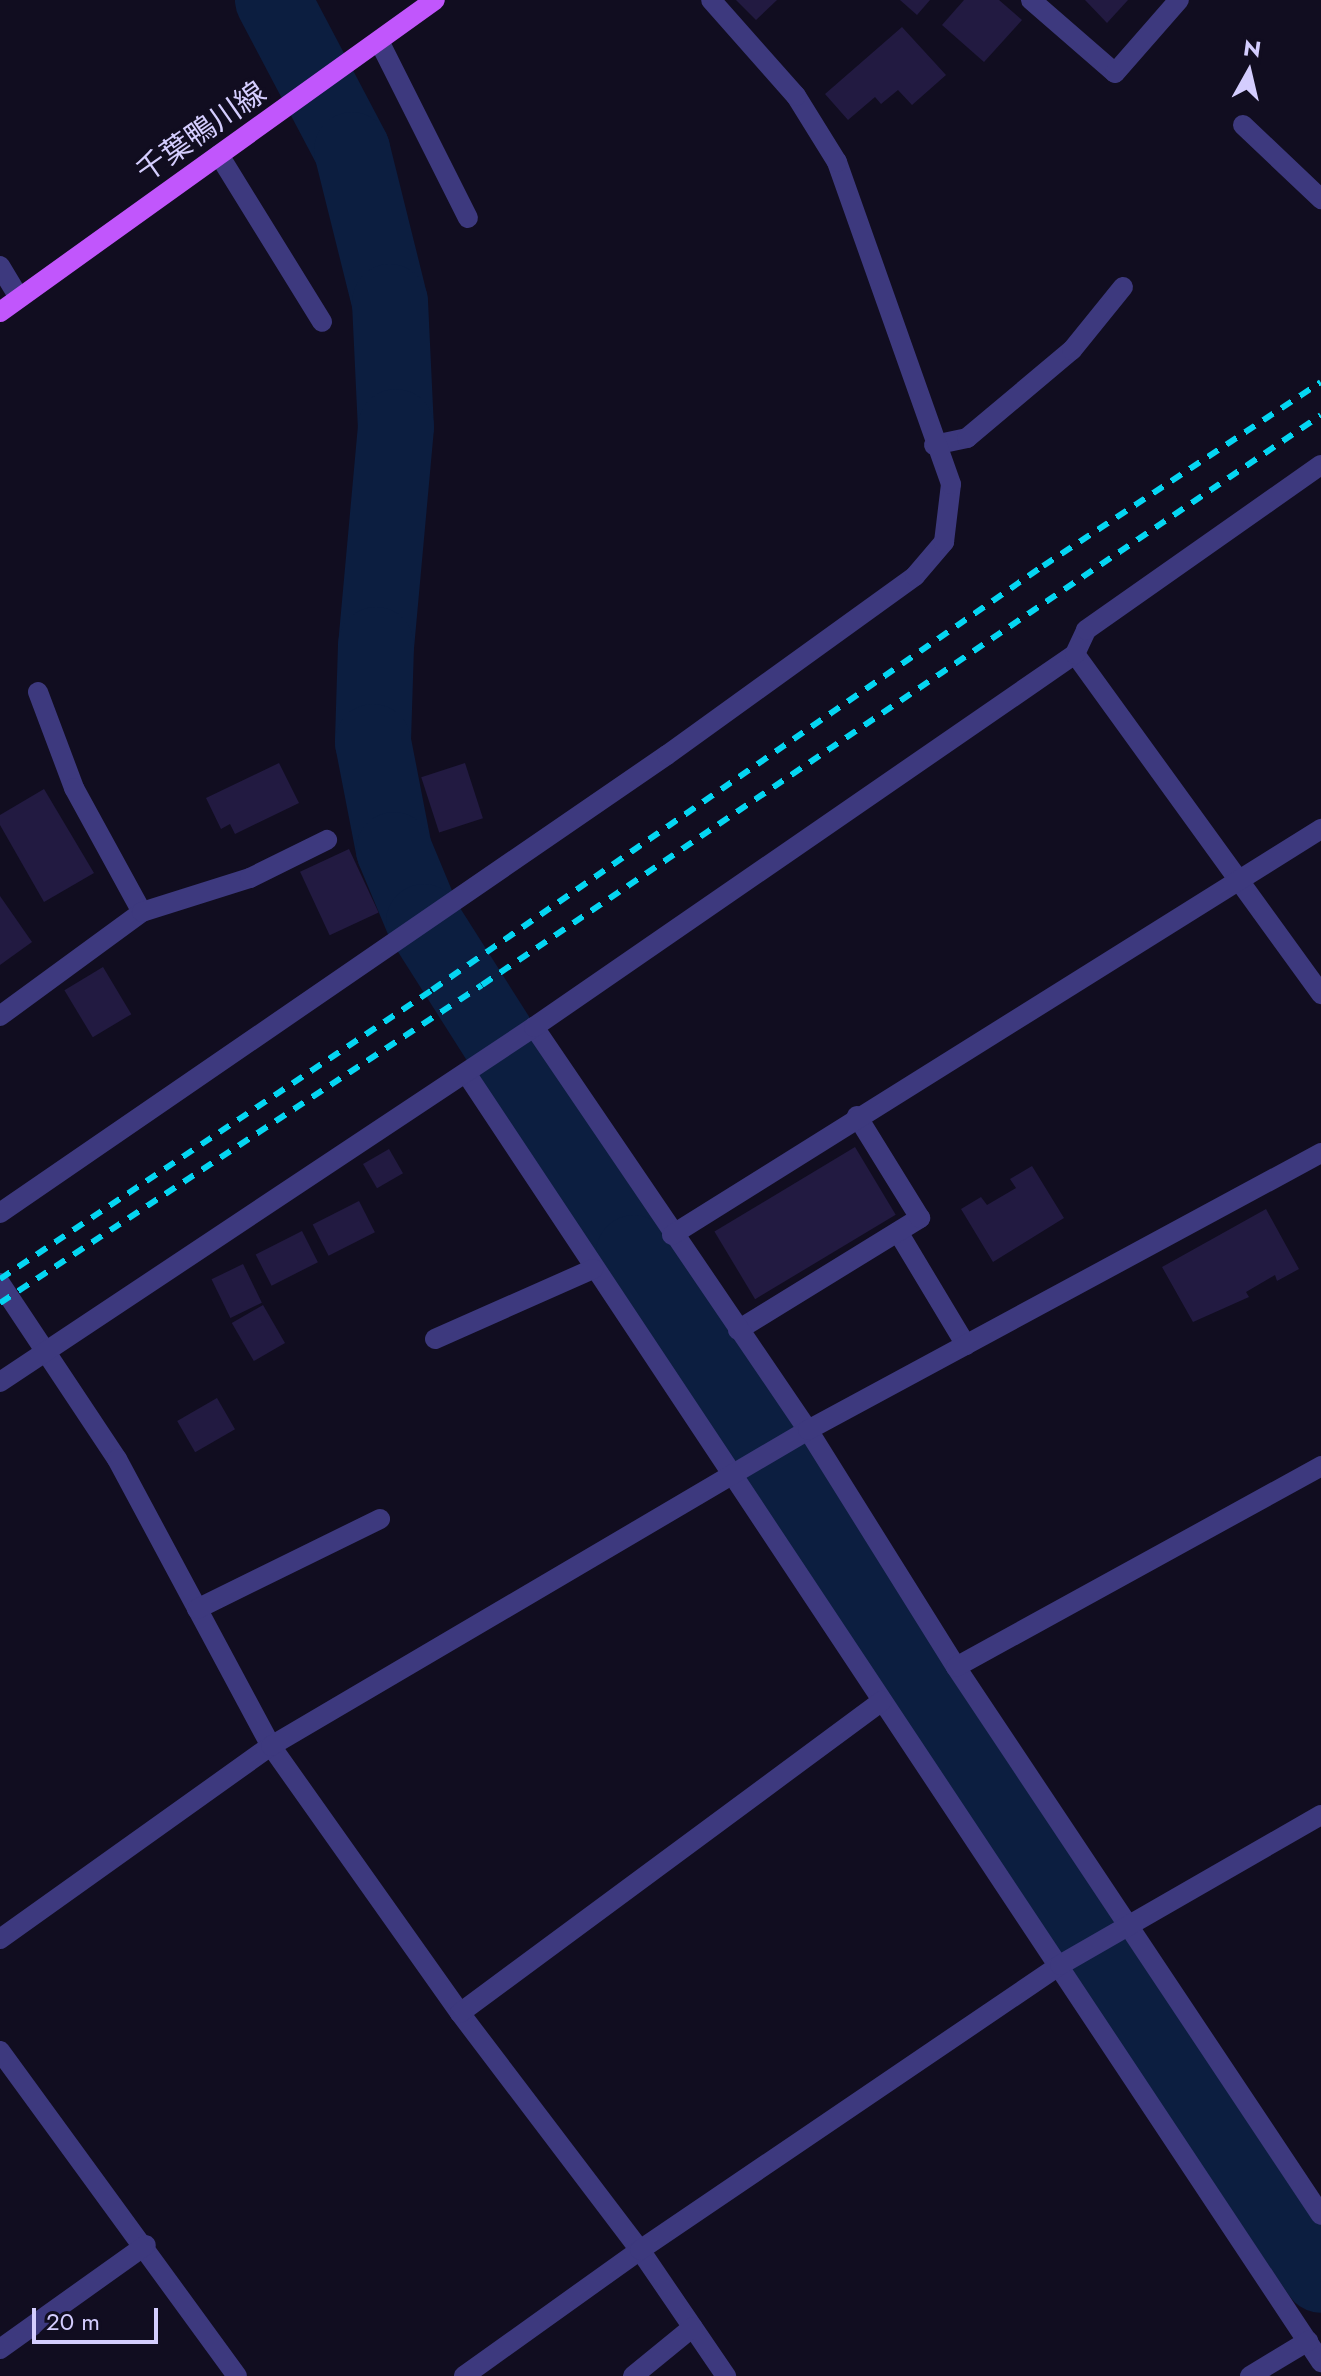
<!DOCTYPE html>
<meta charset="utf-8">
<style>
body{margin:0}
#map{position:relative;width:1321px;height:2376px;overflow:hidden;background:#110d20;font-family:Jost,"Noto Sans JP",sans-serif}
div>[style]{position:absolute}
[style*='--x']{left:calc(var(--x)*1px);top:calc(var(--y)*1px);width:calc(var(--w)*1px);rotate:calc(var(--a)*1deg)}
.river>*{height:76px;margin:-38px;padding:0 38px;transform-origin:38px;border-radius:38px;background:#0c1e40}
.building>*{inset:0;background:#221a41;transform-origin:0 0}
.service>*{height:20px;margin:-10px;padding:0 10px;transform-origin:10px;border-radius:10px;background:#3d397e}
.minor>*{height:20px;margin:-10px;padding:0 10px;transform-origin:10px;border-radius:10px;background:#3d397e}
.tertiary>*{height:20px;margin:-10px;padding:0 10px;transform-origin:10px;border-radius:10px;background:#3d397e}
.primary>*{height:20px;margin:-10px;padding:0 10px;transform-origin:10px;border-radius:10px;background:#c156fc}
.rail>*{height:6px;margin-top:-3px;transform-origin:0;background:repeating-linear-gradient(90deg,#05d6f2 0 12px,transparent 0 22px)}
span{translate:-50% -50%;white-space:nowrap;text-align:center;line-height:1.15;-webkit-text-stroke:6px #110d20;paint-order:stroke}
.street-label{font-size:30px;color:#d4cdfe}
.north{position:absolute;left:1209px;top:32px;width:80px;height:80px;-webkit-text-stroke:6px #110d20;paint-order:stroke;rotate:8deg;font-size:22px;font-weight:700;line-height:32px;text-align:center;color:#d4cdfe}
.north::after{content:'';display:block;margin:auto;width:28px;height:36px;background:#d4cdfe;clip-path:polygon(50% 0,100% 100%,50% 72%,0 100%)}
.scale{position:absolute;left:32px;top:2308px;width:126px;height:36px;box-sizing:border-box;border:4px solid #d4cdfe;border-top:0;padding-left:10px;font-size:24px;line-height:28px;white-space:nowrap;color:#d4cdfe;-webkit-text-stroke:6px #110d20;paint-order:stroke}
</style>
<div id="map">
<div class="river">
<div style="--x:273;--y:0;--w:170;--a:62.2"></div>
<div style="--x:352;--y:150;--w:157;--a:76"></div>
<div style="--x:390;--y:302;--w:125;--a:87.3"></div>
<div style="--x:396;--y:427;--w:219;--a:95.2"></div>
<div style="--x:376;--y:645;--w:97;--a:91.8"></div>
<div style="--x:373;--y:742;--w:110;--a:79"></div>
<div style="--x:394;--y:850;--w:78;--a:67.4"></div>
<div style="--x:424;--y:922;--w:392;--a:57.6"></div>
<div style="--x:634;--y:1253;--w:1231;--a:56.09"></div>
</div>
<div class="building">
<div style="clip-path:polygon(736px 0,777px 0,756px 20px)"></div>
<div style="clip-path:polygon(900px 0,930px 0,917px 15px)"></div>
<div style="clip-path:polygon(964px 0,999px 0,1022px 20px,984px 62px,942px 25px)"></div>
<div style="clip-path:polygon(1085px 0,1128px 0,1107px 23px)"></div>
<div style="clip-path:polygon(902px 27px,946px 75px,912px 105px,898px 90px,881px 104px,875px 97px,848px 120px,825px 94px)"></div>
<div style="clip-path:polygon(279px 763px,299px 803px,235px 834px,230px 824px,221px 829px,206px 798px)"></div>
<div style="left:465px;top:763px;width:58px;height:46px;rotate:72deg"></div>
<div style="clip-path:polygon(44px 789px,94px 873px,44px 902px,0 825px,0 815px)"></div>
<div style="left:349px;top:849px;width:70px;height:54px;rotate:65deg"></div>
<div style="clip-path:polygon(0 896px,32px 942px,0 965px)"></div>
<div style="left:103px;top:967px;width:55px;height:45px;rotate:59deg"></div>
<div style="left:855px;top:1147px;width:79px;height:164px;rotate:59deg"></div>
<div style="left:389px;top:1149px;width:28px;height:30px;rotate:60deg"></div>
<div style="clip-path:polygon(1032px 1166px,1064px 1218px,993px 1262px,961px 1209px,981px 1197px,987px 1205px,1016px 1188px,1010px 1179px)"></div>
<div style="left:359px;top:1201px;width:35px;height:52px;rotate:63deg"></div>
<div style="clip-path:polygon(1266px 1209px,1299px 1269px,1277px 1281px,1275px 1275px,1246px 1292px,1249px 1297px,1193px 1322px,1162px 1267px)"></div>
<div style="left:302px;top:1231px;width:35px;height:52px;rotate:63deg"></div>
<div style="left:243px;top:1264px;width:43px;height:35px;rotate:64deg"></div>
<div style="left:263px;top:1305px;width:44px;height:36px;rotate:60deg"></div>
<div style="left:217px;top:1398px;width:36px;height:46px;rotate:60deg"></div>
</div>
<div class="service">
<div style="--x:379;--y:41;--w:198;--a:63.3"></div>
<div style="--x:219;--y:155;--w:196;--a:58.3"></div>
<div style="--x:898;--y:1232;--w:132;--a:59"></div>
<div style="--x:738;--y:1330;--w:214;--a:-31.6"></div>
<div style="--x:920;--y:1218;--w:120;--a:-121.7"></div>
</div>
<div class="minor">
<div style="--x:1031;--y:0;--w:111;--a:41"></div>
<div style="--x:1115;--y:73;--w:97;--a:-48.8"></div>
<div style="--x:1243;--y:125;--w:108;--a:43.5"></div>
<div style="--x:0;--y:266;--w:37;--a:59"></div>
<div style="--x:934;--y:445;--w:34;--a:-12"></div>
<div style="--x:967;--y:438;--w:137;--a:-40"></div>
<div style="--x:1072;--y:350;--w:81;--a:-51"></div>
<div style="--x:1075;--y:654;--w:420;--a:54.1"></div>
<div style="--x:38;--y:692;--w:103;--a:69.4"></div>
<div style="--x:74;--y:788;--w:141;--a:61.3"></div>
<div style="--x:0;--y:1016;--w:176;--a:-36.2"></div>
<div style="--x:142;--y:912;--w:113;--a:-17.5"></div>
<div style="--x:250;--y:878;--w:86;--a:-26.3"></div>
<div style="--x:534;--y:1027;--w:487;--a:55.8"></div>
<div style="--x:808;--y:1430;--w:279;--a:58"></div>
<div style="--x:956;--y:1667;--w:658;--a:56.33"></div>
<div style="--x:466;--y:1073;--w:1547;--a:56.44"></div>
<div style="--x:0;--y:1213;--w:809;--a:-34.48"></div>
<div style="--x:667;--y:755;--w:306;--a:-35.8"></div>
<div style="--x:915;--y:576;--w:45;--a:-49.5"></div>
<div style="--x:944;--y:542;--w:58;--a:-83.1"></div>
<div style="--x:951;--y:484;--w:342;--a:-109.5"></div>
<div style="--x:837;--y:162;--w:78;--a:-121.8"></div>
<div style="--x:796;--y:96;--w:128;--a:-131.5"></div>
<div style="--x:672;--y:1235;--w:766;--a:-32.03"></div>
<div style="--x:0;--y:1283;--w:211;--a:56.4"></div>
<div style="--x:117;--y:1459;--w:326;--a:61.8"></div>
<div style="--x:271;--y:1746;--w:327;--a:54.7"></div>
<div style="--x:460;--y:2013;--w:298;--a:52.8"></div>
<div style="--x:640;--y:2250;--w:153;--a:55.7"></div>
<div style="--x:435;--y:1339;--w:173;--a:-23.9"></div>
<div style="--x:0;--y:1382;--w:641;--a:-33.62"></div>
<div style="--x:534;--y:1027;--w:657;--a:-34.58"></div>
<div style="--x:1075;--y:654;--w:26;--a:-65"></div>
<div style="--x:1086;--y:630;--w:287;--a:-35.1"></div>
<div style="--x:197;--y:1609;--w:204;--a:-26.2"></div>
<div style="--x:956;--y:1667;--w:417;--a:-28.8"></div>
<div style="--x:0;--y:1939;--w:333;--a:-35.5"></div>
<div style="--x:271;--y:1746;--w:623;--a:-30.47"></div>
<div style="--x:808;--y:1430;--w:583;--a:-28.37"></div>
<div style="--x:460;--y:2013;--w:525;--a:-36.48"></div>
<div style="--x:0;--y:2051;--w:402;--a:53.9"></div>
<div style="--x:0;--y:2349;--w:179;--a:-35.5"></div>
<div style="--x:633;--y:2376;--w:77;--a:-39.2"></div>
<div style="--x:1250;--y:2376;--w:68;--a:-31.1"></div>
</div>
<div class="tertiary">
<div style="--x:464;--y:2376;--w:216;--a:-35.6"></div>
<div style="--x:640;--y:2250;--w:508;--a:-34.16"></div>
<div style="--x:1060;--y:1965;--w:301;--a:-29.9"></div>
</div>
<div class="primary">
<div style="--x:0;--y:312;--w:535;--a:-35.65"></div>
</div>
<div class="rail">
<div style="--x:0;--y:1279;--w:520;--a:-33.78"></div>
<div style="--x:432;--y:990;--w:744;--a:-34.76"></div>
<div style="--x:1043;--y:566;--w:333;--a:-33.5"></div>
<div style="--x:0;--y:1303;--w:577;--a:-33.41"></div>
<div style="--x:482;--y:985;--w:1014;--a:-34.19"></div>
</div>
<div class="street-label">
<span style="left:201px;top:132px;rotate:-35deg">千葉鴨川線</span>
</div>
<div class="north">N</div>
<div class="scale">20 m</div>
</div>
